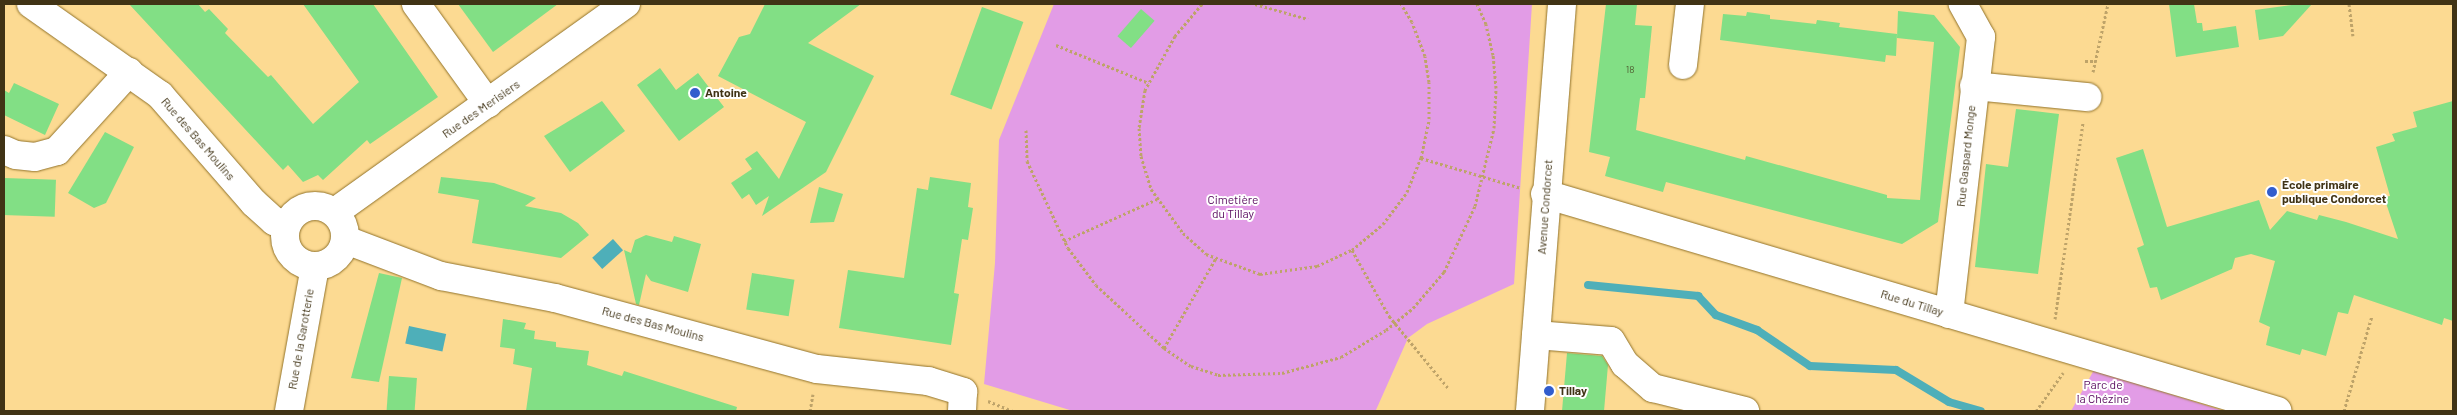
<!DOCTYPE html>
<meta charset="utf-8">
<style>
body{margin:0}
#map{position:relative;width:2457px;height:415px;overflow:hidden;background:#fcda92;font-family:Barlow,sans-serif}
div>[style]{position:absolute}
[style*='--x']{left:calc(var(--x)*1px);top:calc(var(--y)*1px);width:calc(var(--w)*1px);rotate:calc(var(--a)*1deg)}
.green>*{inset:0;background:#e29ce6}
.water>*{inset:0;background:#4eafb9;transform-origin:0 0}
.stream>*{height:8px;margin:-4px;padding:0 4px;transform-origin:4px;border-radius:4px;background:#4eafb9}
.building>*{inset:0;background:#82df85;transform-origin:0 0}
.path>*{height:3px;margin-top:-1.5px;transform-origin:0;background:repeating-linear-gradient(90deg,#bea369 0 2.5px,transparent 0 5px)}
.roads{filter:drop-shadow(0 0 1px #92732b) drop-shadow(0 0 1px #92732b)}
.minor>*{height:28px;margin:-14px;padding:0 14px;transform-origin:14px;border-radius:14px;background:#fff}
.minor>.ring{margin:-14px;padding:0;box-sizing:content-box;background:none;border:28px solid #fff;border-radius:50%}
.dots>*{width:14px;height:14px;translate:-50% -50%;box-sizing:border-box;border:2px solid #fff;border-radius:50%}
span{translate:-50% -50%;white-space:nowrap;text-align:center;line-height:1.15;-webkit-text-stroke:4px #fff;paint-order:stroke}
.number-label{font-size:10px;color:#505e31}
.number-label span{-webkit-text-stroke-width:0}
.poi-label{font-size:12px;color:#403315;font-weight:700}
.left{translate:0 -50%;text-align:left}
.street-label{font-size:12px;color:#403315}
.park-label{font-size:12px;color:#590a5f}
.frame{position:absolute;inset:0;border:5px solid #403315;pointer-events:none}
</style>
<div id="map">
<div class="green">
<div style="clip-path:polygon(1054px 4px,1532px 4px,1514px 284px,1427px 324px,1408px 338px,1376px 410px,1073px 411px,984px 384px,995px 263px,999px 140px)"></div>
<div style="clip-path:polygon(2094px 370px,2224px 411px,2071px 411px)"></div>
</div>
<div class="water">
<div style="left:613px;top:239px;width:15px;height:28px;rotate:48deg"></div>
<div style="left:409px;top:326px;width:38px;height:18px;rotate:12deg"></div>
</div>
<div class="stream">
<div style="--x:1588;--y:285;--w:111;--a:5.7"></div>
<div style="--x:1698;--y:296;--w:26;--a:47"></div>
<div style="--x:1716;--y:315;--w:44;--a:20.1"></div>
<div style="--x:1757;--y:330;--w:64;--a:34.2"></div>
<div style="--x:1810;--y:366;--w:86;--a:2.7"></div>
<div style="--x:1896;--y:370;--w:62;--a:31.1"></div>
<div style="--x:1949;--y:402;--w:33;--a:16"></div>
</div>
<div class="building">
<div style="clip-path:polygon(129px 4px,198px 4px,205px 12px,209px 9px,228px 29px,225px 33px,268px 77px,271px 75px,313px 124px,359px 82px,303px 4px,373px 4px,438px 97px,370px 144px,367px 140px,323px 180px,318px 175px,303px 182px,288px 165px,283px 170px)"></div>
<div style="clip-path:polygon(458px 4px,558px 4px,493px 52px)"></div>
<div style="clip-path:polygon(765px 4px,861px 4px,808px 43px,874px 76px,826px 172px,762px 216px,769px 196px,756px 205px,749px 194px,742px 199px,731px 183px,752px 169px,745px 159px,757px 151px,779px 179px,806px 122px,718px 76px,739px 37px,750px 34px)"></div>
<div style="clip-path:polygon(1606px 4px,1637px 4px,1635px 25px,1652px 26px,1645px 98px,1640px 98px,1636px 130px,1745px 160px,1746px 156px,1887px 195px,1887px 198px,1920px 200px,1934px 42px,1897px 38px,1898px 11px,1934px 15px,1960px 47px,1938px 222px,1902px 244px,1666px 182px,1663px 192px,1605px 176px,1610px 157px,1589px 152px)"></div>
<div style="clip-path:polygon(2169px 4px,2194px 4px,2197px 23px,2202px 23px,2203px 31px,2236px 26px,2239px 47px,2176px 57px)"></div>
<div style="clip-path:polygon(2299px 4px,2312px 4px,2283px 36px,2259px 40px,2255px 10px)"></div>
<div style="left:982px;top:7px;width:44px;height:93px;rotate:20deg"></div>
<div style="left:1141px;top:9px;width:18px;height:36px;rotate:41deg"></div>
<div style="clip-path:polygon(1747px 12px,1770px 15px,1770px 19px,1816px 24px,1817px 20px,1840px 23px,1839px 27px,1897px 34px,1896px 56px,1886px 55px,1885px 62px,1720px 40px,1723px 14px,1746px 16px)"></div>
<div style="clip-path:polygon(660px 68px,676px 90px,698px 73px,724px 107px,679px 141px,637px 85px)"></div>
<div style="clip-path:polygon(14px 83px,59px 104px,45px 135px,4px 115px,4px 90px,9px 93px)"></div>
<div style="clip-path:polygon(602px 101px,625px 131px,570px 172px,544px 136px)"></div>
<div style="clip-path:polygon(2453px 101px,2453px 321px,2444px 318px,2442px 325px,2354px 295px,2348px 314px,2338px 312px,2326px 356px,2302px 349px,2300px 355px,2266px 345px,2270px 327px,2259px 322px,2275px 261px,2251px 254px,2235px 258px,2232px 269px,2161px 300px,2157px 287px,2150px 288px,2137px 248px,2144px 245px,2116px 158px,2143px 149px,2167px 227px,2259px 200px,2270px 230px,2287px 211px,2317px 220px,2319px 215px,2346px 222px,2398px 239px,2384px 197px,2390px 196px,2376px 147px,2395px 141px,2392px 134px,2417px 127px,2413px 112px)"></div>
<div style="clip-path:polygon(2016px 109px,2059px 114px,2038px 274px,1975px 267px,1986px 164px,2008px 167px)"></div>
<div style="clip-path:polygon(105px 132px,134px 147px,106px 203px,94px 208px,68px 193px)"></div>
<div style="clip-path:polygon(441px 177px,494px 183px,536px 198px,525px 206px,561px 213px,578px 223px,589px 235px,561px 258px,472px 243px,479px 200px,438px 193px)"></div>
<div style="clip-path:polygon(930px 177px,971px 183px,968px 207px,973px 208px,968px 240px,962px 239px,954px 293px,959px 294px,951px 345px,839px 328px,848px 270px,904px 278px,917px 188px,928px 190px)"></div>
<div style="left:4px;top:178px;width:52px;height:37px;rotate:2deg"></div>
<div style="clip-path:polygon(819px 187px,843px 194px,834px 222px,810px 223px)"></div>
<div style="clip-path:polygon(646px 235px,672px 242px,674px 236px,701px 244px,688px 292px,651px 281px,646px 274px,639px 305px,636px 304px,624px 250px,631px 253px,635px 240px)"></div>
<div style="clip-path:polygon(379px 273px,402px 278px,379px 382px,351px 378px)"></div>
<div style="left:752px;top:273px;width:43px;height:37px;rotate:9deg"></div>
<div style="clip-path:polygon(503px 319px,526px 323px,524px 329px,535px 331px,534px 339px,556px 342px,556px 347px,589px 351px,587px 365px,622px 376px,624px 371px,737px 407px,736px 411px,526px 411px,532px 368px,513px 364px,515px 349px,500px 347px)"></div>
<div style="clip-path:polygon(1567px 353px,1602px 356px,1608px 365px,1604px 411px,1562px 411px)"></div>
<div style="left:389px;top:376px;width:28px;height:35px;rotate:4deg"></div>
</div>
<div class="path">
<div style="--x:1202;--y:4;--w:42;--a:130.2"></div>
<div style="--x:1175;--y:36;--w:62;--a:119.1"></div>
<div style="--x:1145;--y:90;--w:38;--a:99"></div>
<div style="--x:1139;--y:128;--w:28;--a:86"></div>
<div style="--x:1141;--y:156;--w:34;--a:73"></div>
<div style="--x:1151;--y:189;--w:54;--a:54"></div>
<div style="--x:1183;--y:233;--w:31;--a:42"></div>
<div style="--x:1206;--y:254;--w:58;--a:20.3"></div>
<div style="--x:1260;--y:274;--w:58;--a:-8"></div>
<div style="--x:1317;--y:266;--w:38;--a:-25"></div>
<div style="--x:1352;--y:250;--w:40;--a:-40"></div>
<div style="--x:1383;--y:224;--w:40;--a:-53"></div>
<div style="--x:1407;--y:192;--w:37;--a:-68"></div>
<div style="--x:1421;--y:158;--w:40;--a:-78"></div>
<div style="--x:1429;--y:119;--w:37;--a:-90"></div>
<div style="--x:1429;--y:82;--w:26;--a:-99"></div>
<div style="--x:1425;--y:56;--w:36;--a:-111"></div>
<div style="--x:1412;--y:22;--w:21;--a:-121"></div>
<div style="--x:1255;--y:4;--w:55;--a:15.8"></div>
<div style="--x:2349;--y:4;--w:32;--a:83"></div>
<div style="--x:1056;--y:45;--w:100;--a:22.2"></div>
<div style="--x:2085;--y:61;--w:10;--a:0"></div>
<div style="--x:2093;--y:72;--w:70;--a:-77.6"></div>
<div style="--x:1026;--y:130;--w:31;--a:88"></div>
<div style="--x:1027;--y:161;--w:96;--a:64.8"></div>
<div style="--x:1068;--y:248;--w:46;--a:52.9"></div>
<div style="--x:1096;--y:285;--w:93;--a:42.8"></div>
<div style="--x:1164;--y:348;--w:32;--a:34"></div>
<div style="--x:1191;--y:366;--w:28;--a:18"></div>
<div style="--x:1218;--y:375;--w:64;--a:-1.8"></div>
<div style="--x:1282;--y:373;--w:61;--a:-15.2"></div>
<div style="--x:1341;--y:357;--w:52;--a:-31"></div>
<div style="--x:1386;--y:330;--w:35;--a:-39"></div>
<div style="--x:1413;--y:308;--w:48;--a:-49.3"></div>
<div style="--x:1444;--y:272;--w:73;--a:-64.8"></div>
<div style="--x:1475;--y:206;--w:80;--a:-76.3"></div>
<div style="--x:1494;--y:128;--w:40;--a:-87.1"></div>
<div style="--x:1496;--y:88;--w:33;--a:-95"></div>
<div style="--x:1493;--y:55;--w:32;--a:-103"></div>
<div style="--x:1486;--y:24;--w:22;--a:-114"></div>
<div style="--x:1421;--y:158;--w:104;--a:16.7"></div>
<div style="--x:1064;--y:241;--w:102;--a:-24.3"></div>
<div style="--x:1352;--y:250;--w:76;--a:60.7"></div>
<div style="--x:1389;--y:316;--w:94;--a:50.6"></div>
<div style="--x:2055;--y:319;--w:199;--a:-81.9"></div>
<div style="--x:1164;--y:348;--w:104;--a:-60"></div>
<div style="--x:988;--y:401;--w:27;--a:22"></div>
<div style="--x:810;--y:411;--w:17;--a:-80"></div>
<div style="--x:2036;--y:411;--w:47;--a:-54.6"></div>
<div style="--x:2344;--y:411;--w:99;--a:-73.6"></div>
</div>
<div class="roads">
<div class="minor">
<div style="--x:31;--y:4;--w:158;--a:35.2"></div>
<div style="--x:160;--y:95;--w:143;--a:49"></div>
<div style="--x:254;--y:203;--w:27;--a:42"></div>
<div style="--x:274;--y:221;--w:13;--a:23"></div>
<div style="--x:416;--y:4;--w:123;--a:54.2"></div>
<div style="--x:1683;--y:65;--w:61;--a:-83.5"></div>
<div style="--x:1974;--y:86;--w:114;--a:5.6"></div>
<div style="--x:4;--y:150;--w:13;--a:23"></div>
<div style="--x:16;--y:155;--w:19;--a:6"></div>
<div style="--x:35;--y:157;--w:23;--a:-15"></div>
<div style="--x:57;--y:151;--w:107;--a:-47.7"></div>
<div style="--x:1545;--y:194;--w:764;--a:16.49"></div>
<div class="ring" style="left:285px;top:206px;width:32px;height:32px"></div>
<div style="--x:335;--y:212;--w:358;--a:-35.6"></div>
<div style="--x:346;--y:240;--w:102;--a:20.8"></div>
<div style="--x:441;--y:276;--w:116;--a:10.9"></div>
<div style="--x:555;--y:298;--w:271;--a:15.2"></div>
<div style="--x:817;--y:369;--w:112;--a:6.2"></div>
<div style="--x:928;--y:381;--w:37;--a:17"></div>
<div style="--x:963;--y:392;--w:19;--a:93"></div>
<div style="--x:1949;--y:314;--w:279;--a:-83.4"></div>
<div style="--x:1981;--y:37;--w:38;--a:-119"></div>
<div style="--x:1536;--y:335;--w:75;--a:4.6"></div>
<div style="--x:1611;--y:341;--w:27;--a:59"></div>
<div style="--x:1625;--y:364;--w:37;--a:41"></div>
<div style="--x:1653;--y:388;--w:95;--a:14"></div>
<div style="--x:289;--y:411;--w:146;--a:-79.8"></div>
<div style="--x:1530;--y:411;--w:408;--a:-85.5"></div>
</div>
</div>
<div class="dots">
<div style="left:695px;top:93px;background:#325dcd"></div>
<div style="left:2272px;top:192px;background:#325dcd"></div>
<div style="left:1549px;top:391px;background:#325dcd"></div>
</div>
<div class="number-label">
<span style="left:1630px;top:70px">18</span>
</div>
<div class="poi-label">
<span class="left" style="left:705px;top:93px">Antoine</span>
<span class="left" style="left:2282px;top:192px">École primaire<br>publique Condorcet</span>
<span class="left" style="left:1559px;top:391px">Tillay</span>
</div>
<div class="street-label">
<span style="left:481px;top:109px;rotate:-35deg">Rue des Merisiers</span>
<span style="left:198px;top:139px;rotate:49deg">Rue des Bas Moulins</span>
<span style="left:1966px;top:156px;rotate:-84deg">Rue Gaspard Monge</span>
<span style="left:1545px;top:207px;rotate:-86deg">Avenue Condorcet</span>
<span style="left:1912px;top:303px;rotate:17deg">Rue du Tillay</span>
<span style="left:653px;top:324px;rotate:15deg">Rue des Bas Moulins</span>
<span style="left:301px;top:339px;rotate:-80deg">Rue de la Garotterie</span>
</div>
<div class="park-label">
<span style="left:1233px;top:207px">Cimetière<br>du Tillay</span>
<span style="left:2103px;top:392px">Parc de<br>la Chézine</span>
</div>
<div class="frame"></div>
</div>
